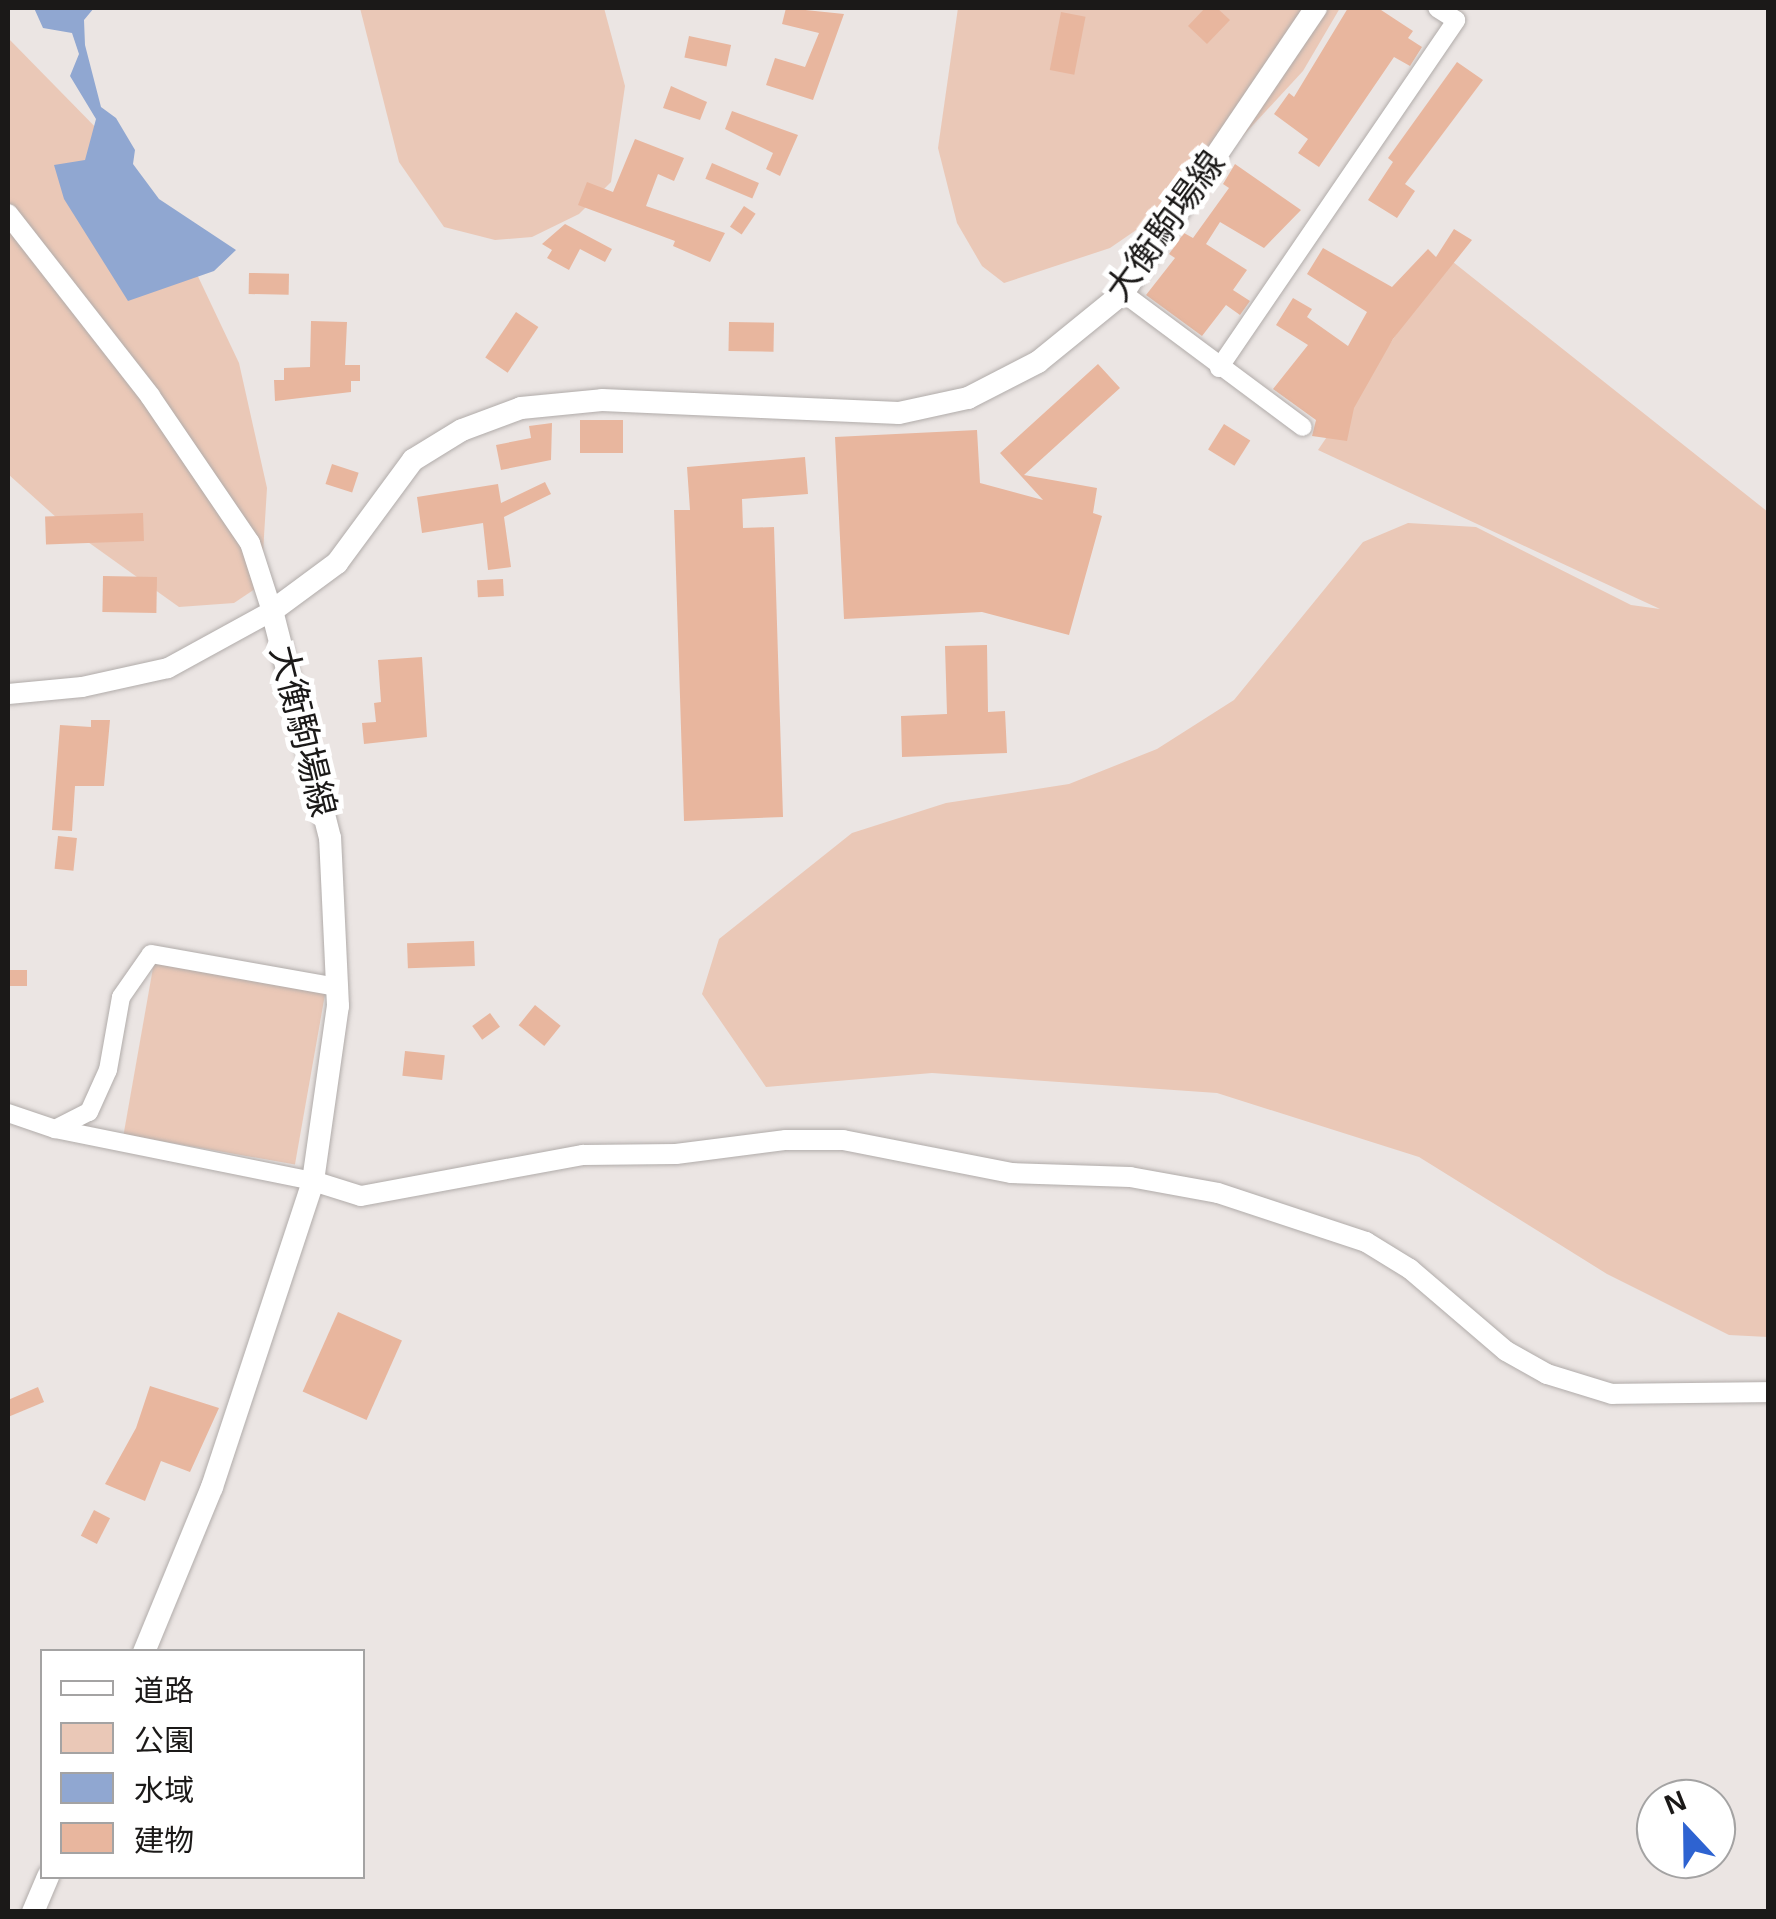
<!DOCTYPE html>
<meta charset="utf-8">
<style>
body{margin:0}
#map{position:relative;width:1776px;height:1919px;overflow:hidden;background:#ebe5e3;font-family:Helvetica,"Noto Sans JP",sans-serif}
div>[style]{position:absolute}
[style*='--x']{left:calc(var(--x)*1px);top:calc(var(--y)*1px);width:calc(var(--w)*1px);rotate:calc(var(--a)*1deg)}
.green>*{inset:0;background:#eac8b7;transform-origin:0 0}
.water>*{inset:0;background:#90a7d1}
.building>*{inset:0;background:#e8b69e;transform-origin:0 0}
.roads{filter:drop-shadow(0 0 2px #b1acaa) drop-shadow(0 0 2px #b1acaa)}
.minor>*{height:18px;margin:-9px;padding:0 9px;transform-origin:9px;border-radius:9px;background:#fff}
.tertiary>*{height:20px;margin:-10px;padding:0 10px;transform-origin:10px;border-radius:10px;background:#fff}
.secondary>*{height:22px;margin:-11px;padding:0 11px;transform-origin:11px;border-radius:11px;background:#fff}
span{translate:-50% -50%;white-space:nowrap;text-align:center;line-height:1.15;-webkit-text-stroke:10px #fff;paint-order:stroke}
.street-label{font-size:35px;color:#1b1918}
.frame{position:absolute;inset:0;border:10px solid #1b1918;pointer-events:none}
.legend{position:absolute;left:40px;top:1649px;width:325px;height:230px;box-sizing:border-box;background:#fff;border:2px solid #a4a3a3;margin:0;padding:12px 18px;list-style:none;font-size:30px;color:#1b1918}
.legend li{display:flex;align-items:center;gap:20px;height:50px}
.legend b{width:50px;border:2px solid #a4a3a3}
.north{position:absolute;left:1636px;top:1779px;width:100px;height:100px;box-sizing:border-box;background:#fff;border:2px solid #a4a3a3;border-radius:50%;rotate:338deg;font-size:28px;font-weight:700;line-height:40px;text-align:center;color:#1b1918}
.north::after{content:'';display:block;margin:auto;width:35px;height:45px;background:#2e63d1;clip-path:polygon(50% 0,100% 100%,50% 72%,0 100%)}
</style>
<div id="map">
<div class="green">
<div style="clip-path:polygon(360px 8px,604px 8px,625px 86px,611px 182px,579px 214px,532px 237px,495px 240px,444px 227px,399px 162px)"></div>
<div style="clip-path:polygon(958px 8px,1340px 8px,1303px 71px,1190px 193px,1110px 248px,1004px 283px,982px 266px,957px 223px,938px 148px)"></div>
<div style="clip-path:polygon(8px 38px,106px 138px,185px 249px,239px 363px,267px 488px,261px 585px,234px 603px,179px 607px,67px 527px,8px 474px)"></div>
<div style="clip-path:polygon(1448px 258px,1768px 512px,1768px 1337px,1729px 1335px,1607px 1274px,1419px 1157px,1217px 1093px,932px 1073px,766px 1087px,702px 994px,719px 939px,852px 833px,946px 803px,1069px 784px,1157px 749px,1234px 700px,1363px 542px,1408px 523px,1476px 527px,1631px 605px,1660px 609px,1318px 450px)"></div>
<div style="left:154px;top:962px;width:174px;height:175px;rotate:10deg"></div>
</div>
<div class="water">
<div style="clip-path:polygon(34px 8px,94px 8px,84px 20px,85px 45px,101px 107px,116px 118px,135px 150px,133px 164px,159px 199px,236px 250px,214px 271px,128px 301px,64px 199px,54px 165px,85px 160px,96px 119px,70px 76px,79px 54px,72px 33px,43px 28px)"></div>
</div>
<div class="building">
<div style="clip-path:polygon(786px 8px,844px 14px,813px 100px,766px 85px,775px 58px,805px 67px,819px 33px,782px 24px)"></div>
<div style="clip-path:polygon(1205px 8px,1217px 8px,1230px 20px,1207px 44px,1188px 26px)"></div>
<div style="clip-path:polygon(1348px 8px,1378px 8px,1413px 31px,1408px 38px,1422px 47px,1410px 66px,1394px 57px,1319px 167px,1298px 153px,1308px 139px,1274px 114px,1289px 93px,1294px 97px)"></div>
<div style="left:1061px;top:12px;width:25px;height:59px;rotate:11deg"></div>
<div style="left:689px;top:36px;width:43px;height:22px;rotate:12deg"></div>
<div style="clip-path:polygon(1457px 62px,1483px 80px,1405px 184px,1415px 191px,1397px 218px,1368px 200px,1393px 162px,1388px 158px)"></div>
<div style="clip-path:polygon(671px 86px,707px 102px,700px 120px,663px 108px)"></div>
<div style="clip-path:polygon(732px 111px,798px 135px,780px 176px,766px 169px,773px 153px,725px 129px)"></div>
<div style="clip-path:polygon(635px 139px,684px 158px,674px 181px,658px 174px,646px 206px,725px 233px,710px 262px,673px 246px,675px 241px,578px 205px,587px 182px,613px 192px)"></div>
<div style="left:712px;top:163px;width:51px;height:17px;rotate:23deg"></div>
<div style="clip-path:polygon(1235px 164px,1301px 210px,1264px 248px,1220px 222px,1206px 244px,1247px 270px,1233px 290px,1250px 301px,1240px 315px,1226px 305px,1202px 336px,1146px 295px,1175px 258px,1169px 254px,1184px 233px,1193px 238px,1229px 188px,1223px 184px)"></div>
<div style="left:744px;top:206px;width:14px;height:25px;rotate:34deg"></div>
<div style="clip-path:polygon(565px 224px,612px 249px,605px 262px,580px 249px,569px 270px,547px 258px,552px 250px,542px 244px)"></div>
<div style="clip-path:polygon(1454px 229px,1472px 240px,1393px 339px,1354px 408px,1347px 441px,1312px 436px,1316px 420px,1273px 389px,1308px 345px,1276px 325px,1293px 298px,1312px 309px,1307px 317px,1348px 346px,1367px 312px,1307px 274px,1323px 248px,1392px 287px,1428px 249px,1436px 257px)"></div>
<div style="left:249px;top:273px;width:40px;height:21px;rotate:1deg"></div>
<div style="left:516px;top:312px;width:27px;height:55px;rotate:34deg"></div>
<div style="clip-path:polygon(311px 321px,347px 322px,345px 365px,360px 365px,360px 381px,351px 381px,351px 392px,275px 401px,274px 380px,284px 380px,284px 368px,310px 367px)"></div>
<div style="left:729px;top:322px;width:45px;height:29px;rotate:1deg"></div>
<div style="clip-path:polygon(1098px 364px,1120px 388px,1024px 475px,1097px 488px,1093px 513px,1102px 516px,1069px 635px,982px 612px,844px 619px,835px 437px,977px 430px,980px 483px,1043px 500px,1000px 453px)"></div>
<div style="left:623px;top:420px;width:33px;height:43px;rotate:90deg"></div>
<div style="clip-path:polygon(552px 423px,551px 460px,501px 470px,496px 445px,531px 438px,529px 426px)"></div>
<div style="left:1224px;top:424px;width:31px;height:30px;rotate:32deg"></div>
<div style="clip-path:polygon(805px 457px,808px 494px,742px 499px,743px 528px,774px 527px,783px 817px,684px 821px,674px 510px,690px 510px,687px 467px)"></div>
<div style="left:332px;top:464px;width:28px;height:21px;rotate:18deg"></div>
<div style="clip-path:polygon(545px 482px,551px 494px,504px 517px,511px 567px,488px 570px,483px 523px,422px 533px,417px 497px,498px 484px,501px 503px)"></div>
<div style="left:143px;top:513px;width:28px;height:98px;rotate:88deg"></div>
<div style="left:103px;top:576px;width:54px;height:36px;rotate:1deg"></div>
<div style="left:503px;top:579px;width:17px;height:26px;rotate:87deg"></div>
<div style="clip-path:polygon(987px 645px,988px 712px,1005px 711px,1007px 753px,902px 757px,901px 716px,947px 714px,945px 646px)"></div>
<div style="clip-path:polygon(422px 657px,427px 737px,364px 744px,362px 723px,376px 722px,374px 703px,381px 702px,378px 660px)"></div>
<div style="clip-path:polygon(91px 720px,110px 720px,104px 786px,75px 786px,72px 831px,52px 830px,60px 725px,91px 727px)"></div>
<div style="left:58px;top:836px;width:19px;height:33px;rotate:6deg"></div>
<div style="left:474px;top:941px;width:25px;height:67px;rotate:88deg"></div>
<div style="left:27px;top:970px;width:16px;height:19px;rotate:90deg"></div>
<div style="left:535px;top:1005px;width:33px;height:26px;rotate:39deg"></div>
<div style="left:490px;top:1013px;width:17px;height:22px;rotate:54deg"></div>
<div style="left:405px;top:1051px;width:40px;height:25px;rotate:6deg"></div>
<div style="left:338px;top:1312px;width:70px;height:87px;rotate:24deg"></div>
<div style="clip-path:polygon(150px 1386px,219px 1408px,190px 1472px,161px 1461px,145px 1501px,105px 1484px,136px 1428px)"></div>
<div style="clip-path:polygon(38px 1387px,44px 1402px,8px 1417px,8px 1400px)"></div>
<div style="left:94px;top:1510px;width:18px;height:29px;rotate:27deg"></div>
</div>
<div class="roads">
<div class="minor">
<div style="--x:1123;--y:293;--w:224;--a:36.7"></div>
<div style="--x:1219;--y:368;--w:421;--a:-55.7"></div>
<div style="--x:1456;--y:20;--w:22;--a:-148"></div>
<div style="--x:8;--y:1113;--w:50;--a:18.8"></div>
<div style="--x:55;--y:1129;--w:263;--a:11.4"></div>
<div style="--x:55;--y:1129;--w:38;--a:-27"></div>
<div style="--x:89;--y:1112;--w:46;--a:-65.7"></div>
<div style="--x:108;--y:1070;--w:74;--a:-79.9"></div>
<div style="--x:121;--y:997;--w:52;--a:-55.1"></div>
<div style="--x:151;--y:954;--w:189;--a:10.1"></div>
</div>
<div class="tertiary">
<div style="--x:8;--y:214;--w:231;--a:52"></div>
<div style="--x:150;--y:396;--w:178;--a:55.8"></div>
<div style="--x:250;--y:543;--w:71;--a:72.1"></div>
<div style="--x:272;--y:611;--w:119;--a:151.3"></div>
<div style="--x:168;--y:668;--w:88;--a:167.5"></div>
<div style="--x:82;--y:687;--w:74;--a:174.6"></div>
<div style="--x:313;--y:1181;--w:50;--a:17.4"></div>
<div style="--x:361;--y:1196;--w:226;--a:-10.5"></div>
<div style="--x:583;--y:1155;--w:93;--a:-0.6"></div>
<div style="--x:676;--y:1154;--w:111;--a:-7.3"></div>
<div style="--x:786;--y:1140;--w:57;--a:0"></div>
<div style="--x:843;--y:1140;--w:171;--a:11.1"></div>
<div style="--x:1011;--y:1173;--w:119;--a:1.9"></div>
<div style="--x:1130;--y:1177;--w:89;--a:10.3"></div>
<div style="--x:1218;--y:1193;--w:156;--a:18.3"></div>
<div style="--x:1366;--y:1242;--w:52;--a:31.5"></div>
<div style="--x:1410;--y:1269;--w:126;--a:40.5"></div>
<div style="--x:1506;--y:1351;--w:47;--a:29.3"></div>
<div style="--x:1547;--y:1374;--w:68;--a:17.1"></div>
<div style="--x:1612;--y:1394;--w:156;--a:-0.7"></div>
</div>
<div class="secondary">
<div style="--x:144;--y:1652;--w:178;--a:-67.6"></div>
<div style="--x:212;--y:1487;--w:322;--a:-71.7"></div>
<div style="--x:313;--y:1181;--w:177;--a:-81.9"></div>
<div style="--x:338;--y:1006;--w:168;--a:-92.7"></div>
<div style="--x:330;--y:838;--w:234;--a:-104.3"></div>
<div style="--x:272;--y:611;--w:81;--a:-36.4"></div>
<div style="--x:337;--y:563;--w:128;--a:-53.6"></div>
<div style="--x:413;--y:460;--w:57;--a:-31.5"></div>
<div style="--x:462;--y:430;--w:63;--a:-20.4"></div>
<div style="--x:521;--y:408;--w:81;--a:-5.6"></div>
<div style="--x:602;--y:400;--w:297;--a:2.5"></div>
<div style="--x:899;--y:413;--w:71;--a:-12.3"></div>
<div style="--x:968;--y:398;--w:79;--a:-27.2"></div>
<div style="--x:1038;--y:362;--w:109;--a:-39.1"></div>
<div style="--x:1123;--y:293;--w:344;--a:-55.9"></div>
<div style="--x:33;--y:1912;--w:39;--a:-67"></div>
</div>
</div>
<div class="street-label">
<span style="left:1165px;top:226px;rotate:-54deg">大衡駒場線</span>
<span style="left:303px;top:731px;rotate:76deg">大衡駒場線</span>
</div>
<div class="frame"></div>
<ul class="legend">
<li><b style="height:12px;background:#fff"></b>道路</li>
<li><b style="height:28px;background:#eac8b7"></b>公園</li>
<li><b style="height:28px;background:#90a7d1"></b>水域</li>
<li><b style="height:28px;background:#e8b69e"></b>建物</li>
</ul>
<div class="north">N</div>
</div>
